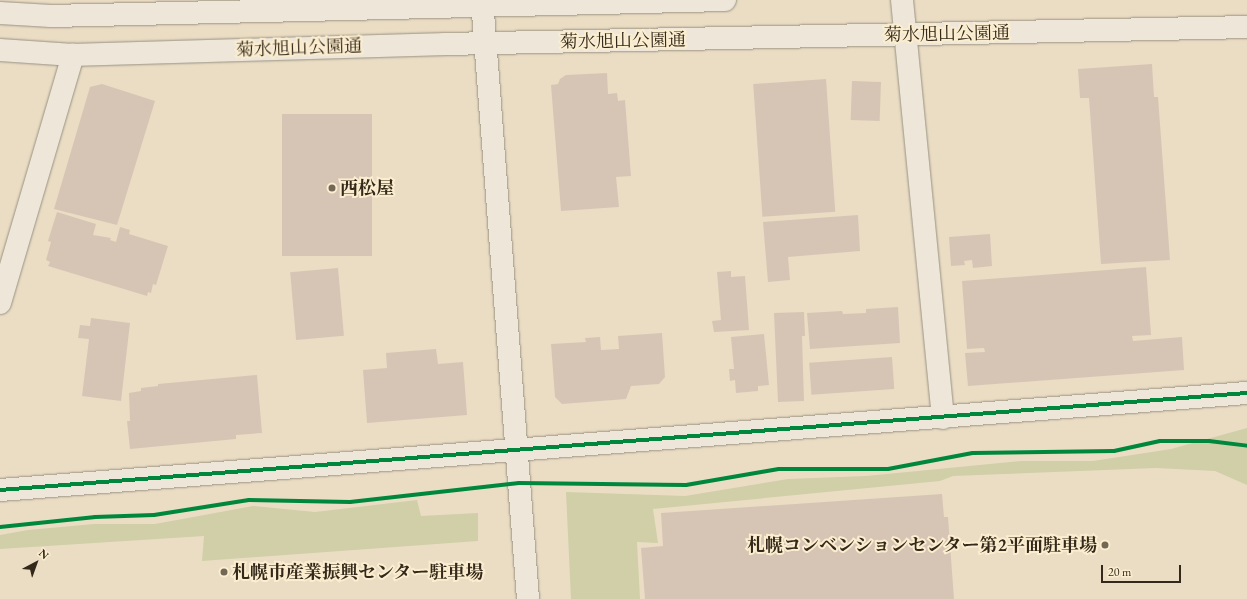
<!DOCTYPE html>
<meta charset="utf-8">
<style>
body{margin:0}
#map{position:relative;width:1247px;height:599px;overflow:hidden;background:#eaddc4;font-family:"EB Garamond","Noto Serif JP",serif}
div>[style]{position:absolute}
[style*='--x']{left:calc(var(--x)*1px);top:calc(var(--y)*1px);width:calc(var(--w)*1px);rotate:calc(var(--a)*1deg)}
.green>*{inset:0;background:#d0cfa7}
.building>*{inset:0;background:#d6c5b4;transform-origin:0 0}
.roads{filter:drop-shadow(0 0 1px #9a9282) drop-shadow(0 0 1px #9a9282)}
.street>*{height:22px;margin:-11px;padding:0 11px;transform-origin:11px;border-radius:11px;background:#ede6d9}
.secondary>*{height:22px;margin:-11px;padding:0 11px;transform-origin:11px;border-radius:11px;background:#ede6d9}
.cycleway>*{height:4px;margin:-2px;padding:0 2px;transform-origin:2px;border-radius:2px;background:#00873e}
.dots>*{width:11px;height:11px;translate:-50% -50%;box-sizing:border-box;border:2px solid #fbedcf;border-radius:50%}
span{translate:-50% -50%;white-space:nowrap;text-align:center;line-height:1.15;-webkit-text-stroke:4px #fbedcf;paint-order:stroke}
.street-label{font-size:18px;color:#332819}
.poi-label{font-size:18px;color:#332819;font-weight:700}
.left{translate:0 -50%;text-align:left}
.right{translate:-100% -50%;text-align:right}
.north{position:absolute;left:16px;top:543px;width:40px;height:40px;-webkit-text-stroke:3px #fbedcf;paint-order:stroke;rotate:41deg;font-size:11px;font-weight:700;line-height:16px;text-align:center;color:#332819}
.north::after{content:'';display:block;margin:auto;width:14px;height:18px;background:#332819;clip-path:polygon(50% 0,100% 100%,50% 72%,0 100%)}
.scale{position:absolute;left:1101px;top:565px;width:80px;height:18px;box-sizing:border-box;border:2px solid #332819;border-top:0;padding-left:5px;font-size:12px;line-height:14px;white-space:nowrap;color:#332819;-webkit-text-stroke:3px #fbedcf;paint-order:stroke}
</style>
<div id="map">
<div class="green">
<div style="clip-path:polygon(1247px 428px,1247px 485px,1215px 471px,1156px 468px,953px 476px,940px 481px,653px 509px,658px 543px,637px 542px,640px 599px,571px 599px,566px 492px,685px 496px,788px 479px,866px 476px,1021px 461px,1093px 461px,1171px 449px)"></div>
<div style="clip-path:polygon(417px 500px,421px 516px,478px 513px,478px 541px,202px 561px,204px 536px,0 549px,0 535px,28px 530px,94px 524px,155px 524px,253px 506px,315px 512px)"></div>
</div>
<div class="building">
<div style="clip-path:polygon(1152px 64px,1154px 97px,1158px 97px,1170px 260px,1101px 264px,1089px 98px,1080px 98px,1078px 69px)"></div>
<div style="clip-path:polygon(607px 73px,608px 94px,617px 93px,618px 101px,625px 100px,631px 176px,616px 177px,619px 207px,561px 211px,551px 85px,558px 84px,560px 79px,566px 75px)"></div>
<div style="left:826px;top:79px;width:133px;height:73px;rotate:86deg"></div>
<div style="left:852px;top:81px;width:29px;height:39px;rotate:2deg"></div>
<div style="clip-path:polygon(102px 84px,155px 101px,117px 225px,54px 209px,90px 87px)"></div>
<div style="left:282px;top:114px;width:90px;height:142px"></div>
<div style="clip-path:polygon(57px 212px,96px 224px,93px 235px,111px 238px,110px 240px,116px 242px,120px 227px,130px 230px,129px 234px,168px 246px,156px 285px,153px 284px,151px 293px,148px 292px,147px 296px,48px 266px,50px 262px,46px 260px,51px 242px,48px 241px)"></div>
<div style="clip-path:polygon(858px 215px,860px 251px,788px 257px,790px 280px,768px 282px,763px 222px)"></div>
<div style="clip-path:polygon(990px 234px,992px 266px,973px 268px,972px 260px,964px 261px,965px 265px,951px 266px,949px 237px)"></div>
<div style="clip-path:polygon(1146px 267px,1151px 335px,1132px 336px,1133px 341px,1182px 337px,1184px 370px,968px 386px,965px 353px,985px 352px,984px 348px,967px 349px,962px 281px)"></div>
<div style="left:338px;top:268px;width:68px;height:48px;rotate:85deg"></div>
<div style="clip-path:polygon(731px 271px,731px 277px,745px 276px,749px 330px,714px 332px,712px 321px,721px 320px,717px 272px)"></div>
<div style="clip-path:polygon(898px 307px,900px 343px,810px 349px,807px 313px,842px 311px,843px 314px,866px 313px,866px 309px)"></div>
<div style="clip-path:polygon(804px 312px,805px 336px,802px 336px,804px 401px,778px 402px,774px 313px)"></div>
<div style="clip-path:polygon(91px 318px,130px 323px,121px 401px,82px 396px,89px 339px,78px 338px,80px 325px,90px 326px)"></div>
<div style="clip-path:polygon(662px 333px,665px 377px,659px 384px,631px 386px,626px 399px,562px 404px,555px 397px,551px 344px,586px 342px,585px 338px,600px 337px,601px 350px,619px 349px,618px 336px)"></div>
<div style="clip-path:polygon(764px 334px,769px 385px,758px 386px,758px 391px,736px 393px,735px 380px,730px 381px,729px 369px,734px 369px,731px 337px)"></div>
<div style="clip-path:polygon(436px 349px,438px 364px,463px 362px,467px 415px,367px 423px,363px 370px,387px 368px,386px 353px)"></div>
<div style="left:892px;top:357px;width:32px;height:83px;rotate:86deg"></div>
<div style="clip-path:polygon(257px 375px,262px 433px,236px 435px,236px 439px,130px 449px,127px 421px,130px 421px,129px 393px,141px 391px,141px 388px,158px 386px,158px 384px)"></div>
<div style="clip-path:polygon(942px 494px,944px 517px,948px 517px,954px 599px,645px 599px,641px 548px,663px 546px,661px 513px)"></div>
</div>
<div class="roads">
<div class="street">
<div style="--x:902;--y:0;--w:420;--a:84.4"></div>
<div style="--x:0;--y:303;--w:259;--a:-73.6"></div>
<div style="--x:0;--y:490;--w:1251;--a:-4.45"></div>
</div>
<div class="secondary">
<div style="--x:482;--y:0;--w:601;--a:85.61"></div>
<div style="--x:0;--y:13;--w:51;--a:3.4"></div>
<div style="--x:51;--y:16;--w:674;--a:-1.36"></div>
<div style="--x:0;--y:50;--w:73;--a:3.9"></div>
<div style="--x:73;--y:55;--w:372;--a:-1.7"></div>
<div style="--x:445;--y:44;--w:802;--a:-1.21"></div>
</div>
</div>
<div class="cycleway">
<div style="--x:0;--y:490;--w:1251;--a:-4.45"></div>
<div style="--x:0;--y:527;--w:96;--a:-6"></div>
<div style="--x:95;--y:517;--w:59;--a:-1.9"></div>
<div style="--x:154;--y:515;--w:96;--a:-9"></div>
<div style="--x:249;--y:500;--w:101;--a:1.1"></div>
<div style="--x:350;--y:502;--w:170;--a:-6.4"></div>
<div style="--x:519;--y:483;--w:167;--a:0.7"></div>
<div style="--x:686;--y:485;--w:94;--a:-9.8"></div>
<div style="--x:779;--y:469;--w:109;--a:0"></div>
<div style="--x:888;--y:469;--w:86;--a:-10.7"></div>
<div style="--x:973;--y:453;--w:141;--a:-0.8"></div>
<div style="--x:1114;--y:451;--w:47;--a:-12.3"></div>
<div style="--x:1160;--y:441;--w:49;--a:0"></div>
<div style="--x:1209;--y:441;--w:38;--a:7"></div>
</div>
<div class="dots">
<div style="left:332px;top:188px;background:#736755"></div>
<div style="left:1105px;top:545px;background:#736755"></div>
<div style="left:224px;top:572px;background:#736755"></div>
</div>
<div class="street-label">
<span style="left:947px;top:34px;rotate:-1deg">菊水旭山公園通</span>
<span style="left:623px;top:41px;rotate:-1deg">菊水旭山公園通</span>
<span style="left:299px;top:48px;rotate:-2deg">菊水旭山公園通</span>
</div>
<div class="poi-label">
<span class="left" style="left:340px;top:188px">西松屋</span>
<span class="right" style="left:1097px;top:545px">札幌コンベンションセンター第2平面駐車場</span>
<span class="left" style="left:232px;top:572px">札幌市産業振興センター駐車場</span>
</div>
<div class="north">N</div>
<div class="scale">20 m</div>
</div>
